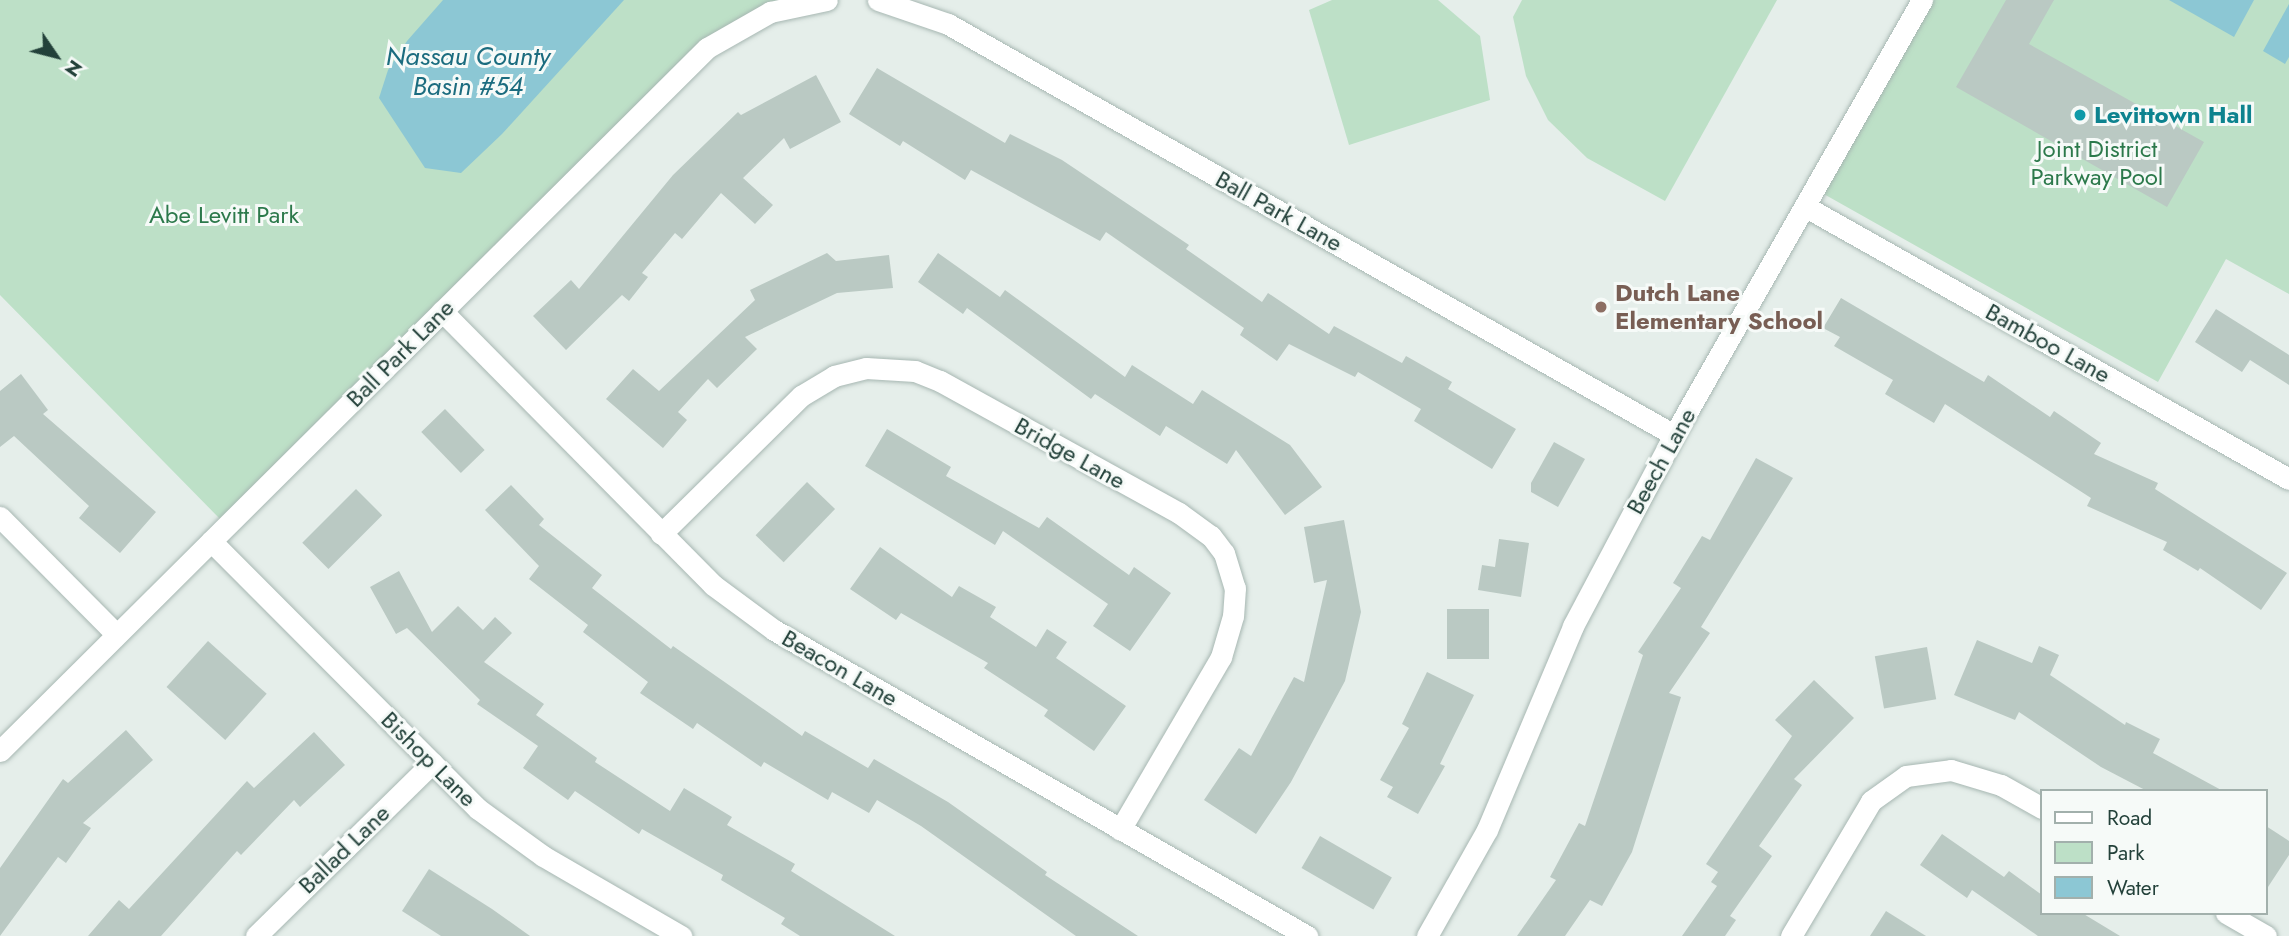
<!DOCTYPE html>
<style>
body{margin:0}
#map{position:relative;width:2289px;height:936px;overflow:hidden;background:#e5eeea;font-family:Jost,sans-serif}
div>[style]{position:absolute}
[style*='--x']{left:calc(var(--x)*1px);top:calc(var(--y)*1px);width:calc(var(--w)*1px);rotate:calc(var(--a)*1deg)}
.green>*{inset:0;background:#bde0c7}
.water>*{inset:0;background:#8cc7d4}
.building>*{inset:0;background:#bac9c3;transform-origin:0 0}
.roads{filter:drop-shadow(0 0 2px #a7b7b2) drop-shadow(0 0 2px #a7b7b2)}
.street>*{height:21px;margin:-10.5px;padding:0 10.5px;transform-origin:10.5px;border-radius:10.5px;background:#fff}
.dots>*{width:19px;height:19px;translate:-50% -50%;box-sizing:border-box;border:4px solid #f6faf8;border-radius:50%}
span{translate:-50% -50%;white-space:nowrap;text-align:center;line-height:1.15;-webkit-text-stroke:6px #f6faf8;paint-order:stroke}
.culture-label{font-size:24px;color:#0d838f;font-weight:700}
.left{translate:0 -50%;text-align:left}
.park-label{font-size:24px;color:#2c794b}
.street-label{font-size:24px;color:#23413a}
.education-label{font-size:24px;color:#785e54;font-weight:700}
.water-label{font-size:26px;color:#1b6c7f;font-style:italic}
.legend{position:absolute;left:2040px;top:789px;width:228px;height:126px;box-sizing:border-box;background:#f6faf8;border:2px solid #a2b0ac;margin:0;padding:9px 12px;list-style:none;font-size:21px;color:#23413a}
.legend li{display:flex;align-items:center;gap:14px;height:35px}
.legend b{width:35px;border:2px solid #a2b0ac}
.north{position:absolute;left:21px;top:21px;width:70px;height:70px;-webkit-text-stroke:5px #f6faf8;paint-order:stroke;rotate:125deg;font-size:19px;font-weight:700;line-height:28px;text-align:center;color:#23413a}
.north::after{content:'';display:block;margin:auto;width:24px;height:32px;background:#23413a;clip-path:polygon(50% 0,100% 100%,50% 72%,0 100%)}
</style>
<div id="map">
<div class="green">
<div style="clip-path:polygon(0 0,791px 0,706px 37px,221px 520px,0 295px)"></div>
<div style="clip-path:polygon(1332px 0,1438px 0,1480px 36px,1490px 100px,1349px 145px,1309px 10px)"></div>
<div style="clip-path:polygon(1522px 0,1777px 0,1665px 201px,1587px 158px,1548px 120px,1526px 76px,1513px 17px)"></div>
<div style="clip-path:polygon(1931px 0,2289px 0,2289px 294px,2226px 259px,2158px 382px,1822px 193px)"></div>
</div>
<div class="water">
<div style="clip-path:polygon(443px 0,624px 0,502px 134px,461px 173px,425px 168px,379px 98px,388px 70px,407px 41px)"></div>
<div style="clip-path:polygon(2169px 0,2254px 0,2234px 37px)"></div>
<div style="clip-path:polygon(2289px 4px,2289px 57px,2285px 64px,2263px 51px)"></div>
</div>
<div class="building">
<div style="clip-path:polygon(2006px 0,2054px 0,2029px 44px,2204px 142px,2167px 207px,1956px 87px)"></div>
<div style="clip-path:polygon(877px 68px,1005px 143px,1010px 134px,1062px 160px,1189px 245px,1186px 249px,1262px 302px,1268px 293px,1329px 334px,1334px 326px,1402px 363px,1406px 356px,1452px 382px,1448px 389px,1516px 429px,1492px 469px,1414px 421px,1421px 409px,1358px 372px,1355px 377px,1289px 344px,1277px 361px,1240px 335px,1244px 328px,1106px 232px,1100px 241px,971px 170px,965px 180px,903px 141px,900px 146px,849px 114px)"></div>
<div style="clip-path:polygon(816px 75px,841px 122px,790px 149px,784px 138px,743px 178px,773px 205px,755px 224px,721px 193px,682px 239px,675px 233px,642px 273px,648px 277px,629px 301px,622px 295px,566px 350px,533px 316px,571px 280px,579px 289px,673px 175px,738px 112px,741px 115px)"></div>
<div style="clip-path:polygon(827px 253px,836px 261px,889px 255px,893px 288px,837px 293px,745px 337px,757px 349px,717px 388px,708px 379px,678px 412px,687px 420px,663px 448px,606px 399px,633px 369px,659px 391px,755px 300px,750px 290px)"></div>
<div style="clip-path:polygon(938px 253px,1000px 297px,1005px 290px,1125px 377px,1132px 365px,1193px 404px,1202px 390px,1290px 445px,1322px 487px,1285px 515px,1236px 450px,1227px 464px,1166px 426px,1160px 436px,1095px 394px,1091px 399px,967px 308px,963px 314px,918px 282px)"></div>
<div style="clip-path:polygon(1841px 298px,1984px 382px,1988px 375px,2050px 417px,2054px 411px,2101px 443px,2094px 454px,2158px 483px,2155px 489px,2287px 573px,2261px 610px,2200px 568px,2198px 571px,2163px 550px,2167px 542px,2087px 506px,2091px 498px,1945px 404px,1934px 423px,1885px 394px,1893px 380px,1834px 346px,1840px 337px,1823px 328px)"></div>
<div style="clip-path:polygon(2216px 309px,2289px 355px,2289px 385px,2250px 360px,2242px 372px,2195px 342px)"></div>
<div style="clip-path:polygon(21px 374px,48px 410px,43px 414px,156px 512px,120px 553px,79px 518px,89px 506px,14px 436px,0 447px,0 391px)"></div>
<div style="left:445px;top:409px;width:57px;height:33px;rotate:46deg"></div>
<div style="clip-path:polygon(887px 429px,951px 467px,946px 476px,1039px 528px,1047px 517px,1129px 575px,1134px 567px,1171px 593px,1130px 651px,1093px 626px,1108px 604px,1003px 531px,995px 545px,865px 466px)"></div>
<div style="clip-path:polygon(1554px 442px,1585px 459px,1558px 507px,1531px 492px,1531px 483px)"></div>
<div style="clip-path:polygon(1756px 458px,1793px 478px,1701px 627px,1710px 633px,1669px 693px,1681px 697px,1632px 852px,1602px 906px,1590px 900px,1565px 936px,1517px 936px,1556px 880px,1550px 877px,1579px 823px,1585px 826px,1643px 655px,1638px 652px,1681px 588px,1673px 583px,1702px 536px,1710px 540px)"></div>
<div style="left:807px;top:482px;width:39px;height:74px;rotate:44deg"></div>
<div style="clip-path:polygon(511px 485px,544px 519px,539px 525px,602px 575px,592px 588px,671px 649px,673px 646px,802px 736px,805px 731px,868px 768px,874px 759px,948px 802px,1047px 872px,1045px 875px,1138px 936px,1076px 936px,921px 826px,877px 800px,869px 813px,832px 792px,828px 800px,764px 762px,761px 767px,697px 723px,693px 729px,640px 693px,648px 682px,583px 632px,588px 625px,529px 579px,539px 566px,485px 510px)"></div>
<div style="left:356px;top:489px;width:37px;height:76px;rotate:45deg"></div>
<div style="clip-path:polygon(1344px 520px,1361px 612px,1345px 681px,1291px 782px,1256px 834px,1204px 800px,1239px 748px,1251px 756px,1294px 677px,1304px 682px,1327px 580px,1314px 583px,1304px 527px)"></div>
<div style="clip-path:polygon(1499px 539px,1529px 543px,1521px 597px,1478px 590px,1482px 565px,1495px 567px)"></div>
<div style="clip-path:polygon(880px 547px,952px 597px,959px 586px,996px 607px,990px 617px,1036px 647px,1047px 629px,1067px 642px,1056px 658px,1126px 706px,1094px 751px,1044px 716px,1048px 710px,984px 668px,988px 663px,901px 613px,896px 620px,850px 589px)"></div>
<div style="clip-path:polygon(399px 571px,432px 632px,458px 606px,483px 630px,495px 617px,512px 633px,484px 662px,544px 704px,536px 715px,597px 758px,595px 762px,670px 811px,684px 788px,732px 817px,727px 825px,795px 864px,791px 871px,895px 936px,800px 936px,781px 924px,785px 918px,721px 880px,723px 875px,642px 829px,639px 834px,575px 791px,568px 800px,523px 768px,538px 746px,477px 704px,480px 700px,407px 628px,396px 634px,370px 587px)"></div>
<div style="left:1489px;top:609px;width:50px;height:42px;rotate:90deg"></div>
<div style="clip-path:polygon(1977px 640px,2032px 663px,2039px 646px,2059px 655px,2050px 675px,2125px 725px,2126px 722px,2160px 739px,2153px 753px,2223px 791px,2147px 791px,2101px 767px,2019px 712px,2015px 720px,1954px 695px)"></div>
<div style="left:208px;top:641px;width:79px;height:62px;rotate:42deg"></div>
<div style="left:1927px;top:647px;width:53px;height:53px;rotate:80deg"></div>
<div style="clip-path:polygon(1427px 672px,1474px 695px,1440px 764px,1445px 766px,1418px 814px,1387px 797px,1393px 787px,1380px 780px,1409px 728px,1402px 724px)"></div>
<div style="clip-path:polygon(1814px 680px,1854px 718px,1794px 779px,1802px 785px,1759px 846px,1772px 856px,1730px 916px,1736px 920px,1725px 936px,1682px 936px,1717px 886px,1711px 882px,1718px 872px,1706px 864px,1792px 736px,1775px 720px)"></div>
<div style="clip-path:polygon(126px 730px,153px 760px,83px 823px,91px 828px,66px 863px,58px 857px,0 936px,0 868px,63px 779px,68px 783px)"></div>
<div style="clip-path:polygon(314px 732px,345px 765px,300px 807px,294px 800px,241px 855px,237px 851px,161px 936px,88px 936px,119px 900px,129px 909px,247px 781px,254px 788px)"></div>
<div style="clip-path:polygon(2266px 826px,2289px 841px,2289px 855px,2266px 890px)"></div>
<div style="clip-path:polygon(1942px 834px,2004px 877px,2009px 871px,2042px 895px,2042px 913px,2082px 913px,2120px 936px,2038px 936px,1972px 890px,1967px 898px,1920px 865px)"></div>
<div style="left:1320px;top:836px;width:83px;height:37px;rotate:30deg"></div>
<div style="clip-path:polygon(429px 869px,492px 909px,530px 936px,441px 936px,402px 911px)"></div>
<div style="clip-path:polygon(1886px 911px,1926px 936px,1870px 936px)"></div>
</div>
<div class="roads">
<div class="street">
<div style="--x:878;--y:0;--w:74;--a:18.9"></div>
<div style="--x:948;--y:24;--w:834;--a:29.51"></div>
<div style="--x:1806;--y:207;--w:554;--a:29.39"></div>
<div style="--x:442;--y:311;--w:385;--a:45.3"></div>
<div style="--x:713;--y:585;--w:76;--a:36.4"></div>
<div style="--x:774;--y:630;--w:615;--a:29.86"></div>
<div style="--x:0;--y:517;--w:165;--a:45.2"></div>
<div style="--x:661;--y:534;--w:197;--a:-44.6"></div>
<div style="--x:801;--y:396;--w:39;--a:-31"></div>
<div style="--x:834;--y:376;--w:33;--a:-14"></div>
<div style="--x:866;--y:368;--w:49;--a:3.5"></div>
<div style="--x:915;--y:371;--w:27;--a:22"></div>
<div style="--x:940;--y:381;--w:273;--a:28.9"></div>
<div style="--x:1179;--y:513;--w:39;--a:36"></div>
<div style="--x:1211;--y:536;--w:21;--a:53"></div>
<div style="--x:1224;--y:553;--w:37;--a:73"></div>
<div style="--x:1235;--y:588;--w:28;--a:94"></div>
<div style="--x:1233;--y:616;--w:43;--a:106.3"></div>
<div style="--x:1221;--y:657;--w:200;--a:120.3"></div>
<div style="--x:211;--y:541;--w:378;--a:45.1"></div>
<div style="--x:478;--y:809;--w:80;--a:35.9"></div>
<div style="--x:543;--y:856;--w:160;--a:30.1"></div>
<div style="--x:0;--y:751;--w:997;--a:-44.84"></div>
<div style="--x:707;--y:48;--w:73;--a:-29.7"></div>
<div style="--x:770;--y:12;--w:58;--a:-11.9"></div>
<div style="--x:2226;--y:913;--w:46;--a:29.9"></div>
<div style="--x:256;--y:936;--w:247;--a:-44.5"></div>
<div style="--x:1427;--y:936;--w:122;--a:-60.5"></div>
<div style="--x:1487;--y:830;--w:221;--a:-67.1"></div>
<div style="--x:1573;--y:626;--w:216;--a:-62.1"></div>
<div style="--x:1674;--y:435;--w:501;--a:-60.31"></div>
<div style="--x:1791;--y:936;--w:157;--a:-59.3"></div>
<div style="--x:1871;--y:801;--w:43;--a:-35.5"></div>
<div style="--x:1906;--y:776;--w:45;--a:-7.6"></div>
<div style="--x:1951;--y:770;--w:52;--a:16.7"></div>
<div style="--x:2001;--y:785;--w:47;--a:29.3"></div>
</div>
</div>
<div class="dots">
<div style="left:2080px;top:115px;background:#0f9aa8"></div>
<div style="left:1601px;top:307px;background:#8d6e63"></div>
</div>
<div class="culture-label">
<span class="left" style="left:2094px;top:115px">Levittown Hall</span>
</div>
<div class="park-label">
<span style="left:2097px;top:163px">Joint District<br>Parkway Pool</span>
<span style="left:224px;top:215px">Abe Levitt Park</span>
</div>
<div class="street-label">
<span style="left:1279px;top:211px;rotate:29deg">Ball Park Lane</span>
<span style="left:2048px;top:343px;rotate:29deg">Bamboo Lane</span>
<span style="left:400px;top:353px;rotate:-45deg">Ball Park Lane</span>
<span style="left:1070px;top:453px;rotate:29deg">Bridge Lane</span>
<span style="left:1661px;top:461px;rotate:-61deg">Beech Lane</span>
<span style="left:840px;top:668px;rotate:30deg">Beacon Lane</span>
<span style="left:429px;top:759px;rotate:45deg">Bishop Lane</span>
<span style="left:344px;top:849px;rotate:-44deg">Ballad Lane</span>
</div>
<div class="education-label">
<span class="left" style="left:1615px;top:307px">Dutch Lane<br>Elementary School</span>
</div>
<div class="water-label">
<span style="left:468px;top:72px">Nassau County<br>Basin #54</span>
</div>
<ul class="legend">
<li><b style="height:9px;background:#fff"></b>Road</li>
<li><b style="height:19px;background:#bde0c7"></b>Park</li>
<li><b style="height:19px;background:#8cc7d4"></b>Water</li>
</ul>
<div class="north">N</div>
</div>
